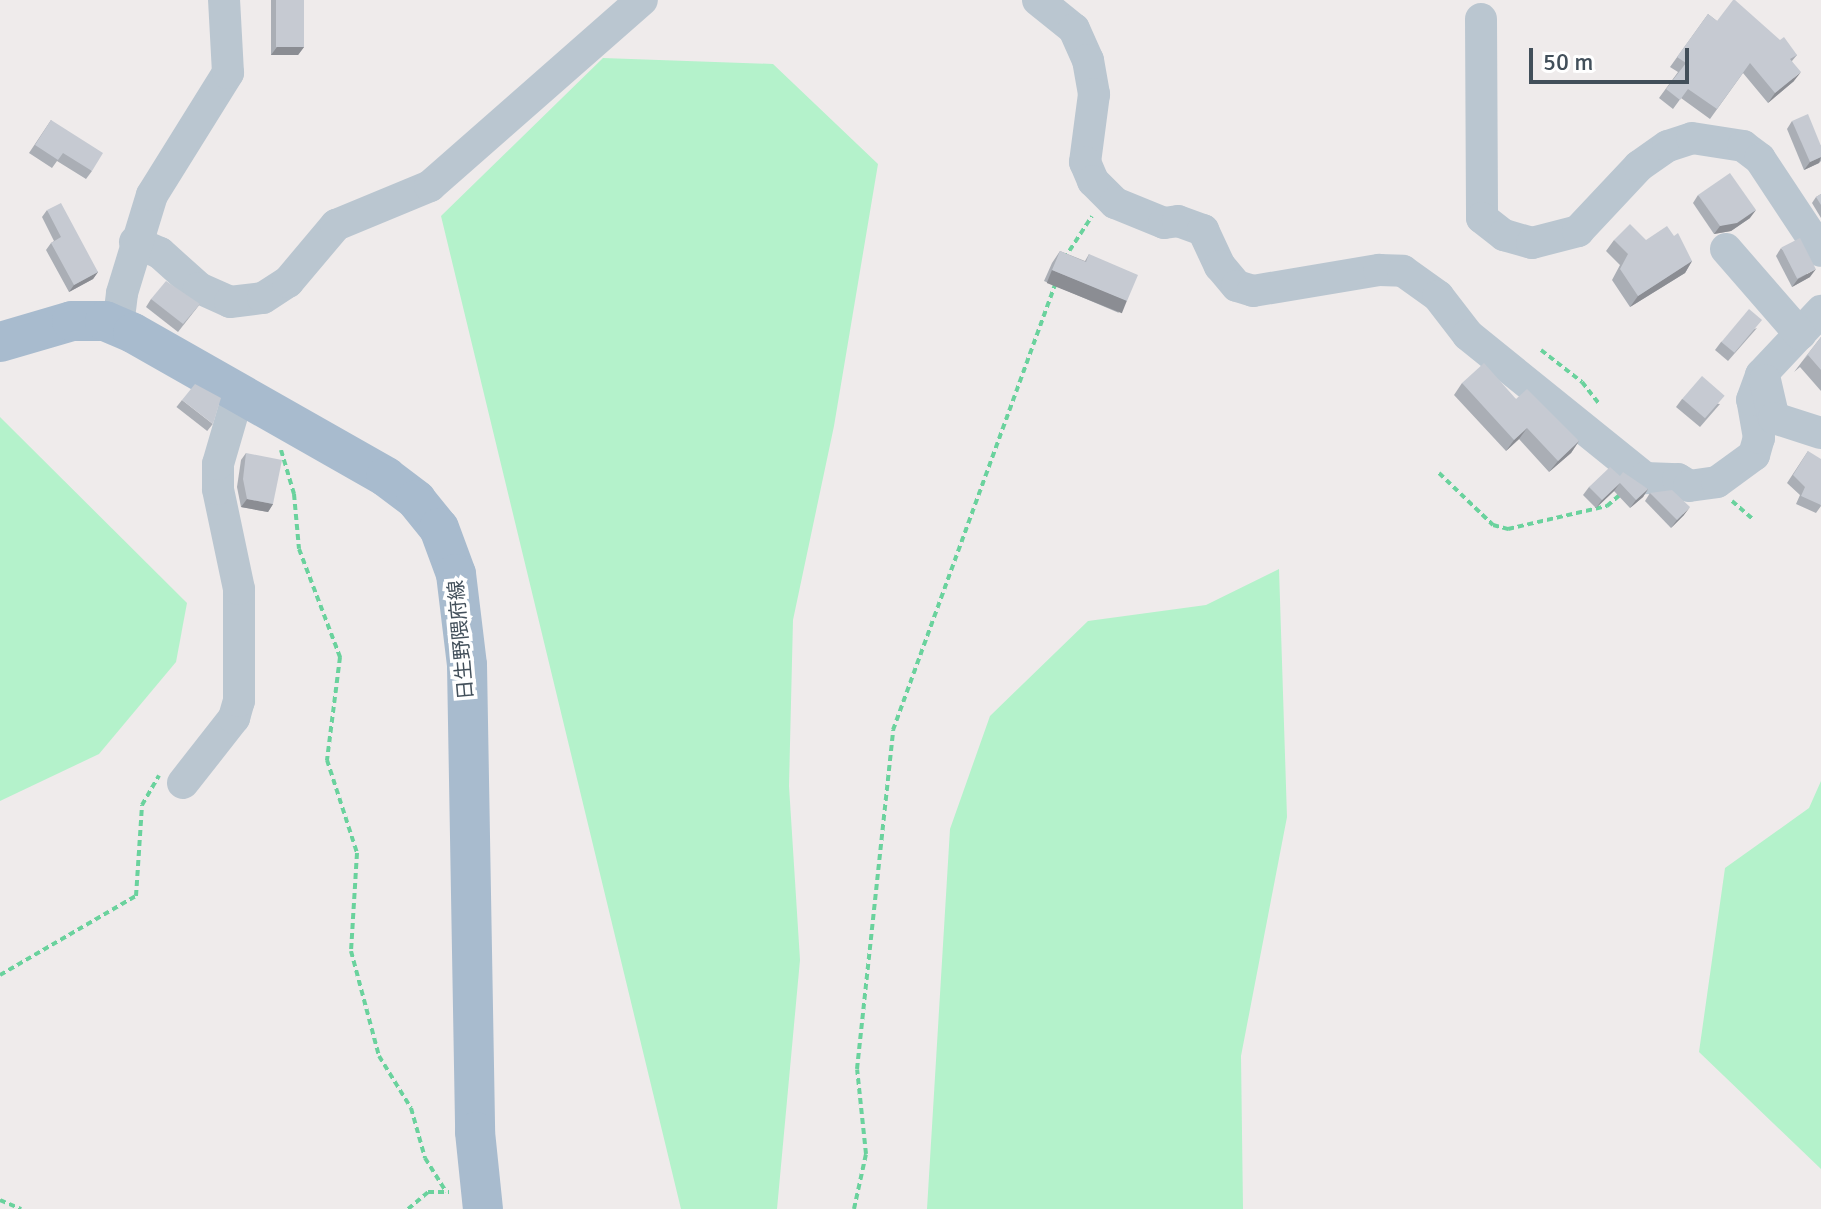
<!DOCTYPE html>
<meta charset="utf-8">
<style>
body{margin:0}
#map{position:relative;width:1821px;height:1209px;overflow:hidden;background:#efebeb;font-family:Signika,"Noto Sans JP",sans-serif}
div>[style]{position:absolute}
[style*='--x']{left:calc(var(--x)*1px);top:calc(var(--y)*1px);width:calc(var(--w)*1px);rotate:calc(var(--a)*1deg)}
.green>*{inset:0;background:#b4f2cb}
.path>*{height:4px;margin-top:-2px;transform-origin:0;background:repeating-linear-gradient(90deg,#6ad29d 0 6px,transparent 0 10px)}
.minor>*{height:32px;margin:-16px;padding:0 16px;transform-origin:16px;border-radius:16px;background:#bac6d0}
.major>*{height:40px;margin:-20px;padding:0 20px;transform-origin:20px;border-radius:20px;background:#a8bbce}
.wall>*{inset:0;background:#aaaeb5;transform-origin:0 0}
.shaded-wall>*{inset:0;background:#8b8d93;transform-origin:0 0}
.building>*{inset:0;background:#c6cad2;transform-origin:0 0}
span{translate:-50% -50%;white-space:nowrap;text-align:center;line-height:1.15;-webkit-text-stroke:7px #fff;paint-order:stroke}
.street-label{font-size:20px;color:#424f5a}
.scale{position:absolute;left:1529px;top:48px;width:160px;height:36px;box-sizing:border-box;border:4px solid #424f5a;border-top:0;padding-left:10px;font-size:24px;line-height:28px;white-space:nowrap;color:#424f5a;-webkit-text-stroke:6px #fff;paint-order:stroke}
</style>
<div id="map">
<div class="green">
<div style="clip-path:polygon(603px 58px,773px 64px,878px 164px,834px 426px,793px 620px,789px 786px,800px 960px,777px 1209px,681px 1209px,441px 216px)"></div>
<div style="clip-path:polygon(0 417px,187px 603px,176px 662px,99px 754px,0 801px)"></div>
<div style="clip-path:polygon(1279px 569px,1287px 817px,1241px 1056px,1243px 1209px,927px 1209px,950px 829px,990px 716px,1088px 621px,1206px 605px)"></div>
<div style="clip-path:polygon(1821px 781px,1821px 1169px,1699px 1052px,1725px 868px,1809px 808px)"></div>
</div>
<div class="path">
<div style="--x:1064;--y:259;--w:51;--a:-56.9"></div>
<div style="--x:1541;--y:350;--w:52;--a:38"></div>
<div style="--x:1582;--y:382;--w:29;--a:52"></div>
<div style="--x:281;--y:450;--w:46;--a:73.5"></div>
<div style="--x:294;--y:494;--w:55;--a:84.8"></div>
<div style="--x:299;--y:549;--w:116;--a:69.2"></div>
<div style="--x:340;--y:657;--w:104;--a:97.2"></div>
<div style="--x:327;--y:760;--w:98;--a:72.1"></div>
<div style="--x:357;--y:853;--w:98;--a:93.5"></div>
<div style="--x:351;--y:951;--w:109;--a:75.1"></div>
<div style="--x:379;--y:1056;--w:61;--a:58.4"></div>
<div style="--x:411;--y:1108;--w:52;--a:74.4"></div>
<div style="--x:425;--y:1158;--w:40;--a:58"></div>
<div style="--x:1439;--y:473;--w:75;--a:43.9"></div>
<div style="--x:1493;--y:525;--w:16;--a:15"></div>
<div style="--x:1508;--y:529;--w:102;--a:-13.1"></div>
<div style="--x:1607;--y:506;--w:20;--a:-41"></div>
<div style="--x:1732;--y:501;--w:29;--a:41"></div>
<div style="--x:0;--y:975;--w:157;--a:-30.2"></div>
<div style="--x:136;--y:896;--w:91;--a:-86.2"></div>
<div style="--x:142;--y:805;--w:34;--a:-60"></div>
<div style="--x:0;--y:1200;--w:23;--a:23"></div>
<div style="--x:408;--y:1209;--w:26;--a:-40"></div>
<div style="--x:428;--y:1192;--w:21;--a:0"></div>
<div style="--x:854;--y:1209;--w:56;--a:-77.7"></div>
<div style="--x:866;--y:1154;--w:85;--a:-96"></div>
<div style="--x:857;--y:1069;--w:341;--a:-83.9"></div>
<div style="--x:893;--y:730;--w:477;--a:-70"></div>
</div>
<div class="minor">
<div style="--x:1038;--y:0;--w:46;--a:38.9"></div>
<div style="--x:1074;--y:29;--w:34;--a:66"></div>
<div style="--x:1088;--y:60;--w:35;--a:80"></div>
<div style="--x:1094;--y:94;--w:69;--a:97.5"></div>
<div style="--x:1085;--y:162;--w:21;--a:67"></div>
<div style="--x:1093;--y:181;--w:31;--a:45"></div>
<div style="--x:1115;--y:203;--w:53;--a:22.2"></div>
<div style="--x:1164;--y:223;--w:14;--a:-8"></div>
<div style="--x:1178;--y:221;--w:27;--a:20"></div>
<div style="--x:1203;--y:230;--w:40;--a:65"></div>
<div style="--x:1220;--y:266;--w:26;--a:50"></div>
<div style="--x:1237;--y:286;--w:17;--a:17"></div>
<div style="--x:1253;--y:291;--w:128;--a:-9.5"></div>
<div style="--x:1379;--y:270;--w:24;--a:2"></div>
<div style="--x:1403;--y:271;--w:43;--a:35.5"></div>
<div style="--x:1438;--y:296;--w:49;--a:52.4"></div>
<div style="--x:1468;--y:335;--w:228;--a:38.9"></div>
<div style="--x:1645;--y:478;--w:33;--a:2"></div>
<div style="--x:1678;--y:479;--w:13;--a:32"></div>
<div style="--x:1689;--y:486;--w:28;--a:-8"></div>
<div style="--x:1717;--y:482;--w:46;--a:-36.1"></div>
<div style="--x:1754;--y:455;--w:18;--a:-74"></div>
<div style="--x:1759;--y:438;--w:39;--a:-100"></div>
<div style="--x:1752;--y:400;--w:27;--a:-70"></div>
<div style="--x:1761;--y:375;--w:88;--a:-46.8"></div>
<div style="--x:1481;--y:19;--w:199;--a:89.7"></div>
<div style="--x:1482;--y:218;--w:28;--a:38"></div>
<div style="--x:1504;--y:235;--w:29;--a:16"></div>
<div style="--x:1532;--y:243;--w:48;--a:-14.6"></div>
<div style="--x:1578;--y:231;--w:89;--a:-46.8"></div>
<div style="--x:1639;--y:166;--w:35;--a:-35"></div>
<div style="--x:1668;--y:146;--w:25;--a:-18"></div>
<div style="--x:1692;--y:138;--w:52;--a:8.9"></div>
<div style="--x:1743;--y:146;--w:21;--a:37"></div>
<div style="--x:1760;--y:159;--w:110;--a:56.5"></div>
<div style="--x:135;--y:242;--w:27;--a:24"></div>
<div style="--x:160;--y:253;--w:52;--a:41.9"></div>
<div style="--x:199;--y:288;--w:34;--a:24"></div>
<div style="--x:230;--y:302;--w:33;--a:-7"></div>
<div style="--x:263;--y:298;--w:30;--a:-33"></div>
<div style="--x:288;--y:282;--w:75;--a:-49.9"></div>
<div style="--x:336;--y:225;--w:102;--a:-22.5"></div>
<div style="--x:430;--y:186;--w:282;--a:-41.3"></div>
<div style="--x:1726;--y:249;--w:113;--a:49"></div>
<div style="--x:118;--y:326;--w:33;--a:-83"></div>
<div style="--x:122;--y:293;--w:102;--a:-73"></div>
<div style="--x:152;--y:195;--w:144;--a:-58.1"></div>
<div style="--x:228;--y:73;--w:73;--a:-93.1"></div>
<div style="--x:1765;--y:380;--w:39;--a:77"></div>
<div style="--x:1774;--y:418;--w:49;--a:17.7"></div>
<div style="--x:183;--y:783;--w:83;--a:-51.9"></div>
<div style="--x:234;--y:718;--w:18;--a:-74"></div>
<div style="--x:239;--y:701;--w:112;--a:-90"></div>
<div style="--x:239;--y:589;--w:102;--a:-101.9"></div>
<div style="--x:218;--y:489;--w:25;--a:-90"></div>
<div style="--x:218;--y:464;--w:72;--a:-73.8"></div>
</div>
<div class="major">
<div style="--x:0;--y:342;--w:75;--a:-16.3"></div>
<div style="--x:72;--y:321;--w:33;--a:0"></div>
<div style="--x:105;--y:321;--w:30;--a:23"></div>
<div style="--x:133;--y:333;--w:291;--a:29.6"></div>
<div style="--x:386;--y:477;--w:38;--a:37"></div>
<div style="--x:416;--y:500;--w:36;--a:51"></div>
<div style="--x:439;--y:528;--w:49;--a:69.7"></div>
<div style="--x:456;--y:574;--w:92;--a:83.1"></div>
<div style="--x:467;--y:665;--w:467;--a:89"></div>
<div style="--x:475;--y:1132;--w:77;--a:84.1"></div>
</div>
<div class="wall">
<div style="clip-path:polygon(271px 0,304px 0,304px 47px,298px 55px,271px 55px)"></div>
<div style="clip-path:polygon(1708px 14px,1717px 21px,1797px 55px,1792px 61px,1794px 81px,1768px 103px,1743px 73px,1710px 119px,1681px 98px,1673px 109px,1659px 98px,1678px 72px,1670px 67px)"></div>
<div style="clip-path:polygon(51px 120px,92px 171px,86px 179px,57px 161px,52px 168px,29px 153px)"></div>
<div style="clip-path:polygon(1792px 121px,1821px 146px,1821px 161px,1819px 163px,1804px 170px,1787px 129px)"></div>
<div style="clip-path:polygon(1821px 194px,1821px 218px,1812px 203px,1816px 197px)"></div>
<div style="clip-path:polygon(1698px 195px,1750px 218px,1731px 231px,1714px 234px,1693px 203px)"></div>
<div style="clip-path:polygon(47px 210px,98px 272px,93px 279px,69px 292px,46px 250px,51px 243px,54px 241px,42px 217px)"></div>
<div style="clip-path:polygon(1614px 240px,1692px 261px,1685px 273px,1630px 307px,1612px 280px,1620px 265px,1606px 251px)"></div>
<div style="clip-path:polygon(1781px 248px,1810px 277px,1792px 287px,1776px 256px)"></div>
<div style="clip-path:polygon(1060px 251px,1085px 261px,1089px 254px,1119px 313px,1044px 281px,1052px 263px)"></div>
<div style="clip-path:polygon(151px 299px,200px 304px,178px 332px,146px 307px)"></div>
<div style="clip-path:polygon(1757px 328px,1728px 361px,1715px 350px,1721px 342px)"></div>
<div style="clip-path:polygon(1821px 337px,1821px 391px,1800px 367px,1794px 372px)"></div>
<div style="clip-path:polygon(1462px 383px,1516px 399px,1579px 441px,1571px 453px,1549px 472px,1519px 439px,1506px 451px,1454px 395px)"></div>
<div style="clip-path:polygon(1682px 399px,1720px 404px,1700px 427px,1676px 407px)"></div>
<div style="left:182px;top:400px;width:39px;height:9px;rotate:38deg"></div>
<div style="clip-path:polygon(1808px 451px,1821px 506px,1816px 513px,1796px 504px,1800px 495px,1787px 483px)"></div>
<div style="clip-path:polygon(246px 453px,273px 504px,268px 512px,241px 507px,237px 487px,241px 460px)"></div>
<div style="clip-path:polygon(1620px 476px,1648px 489px,1643px 497px,1630px 508px,1614px 491px,1596px 508px,1583px 495px,1589px 487px)"></div>
<div style="clip-path:polygon(1650px 493px,1684px 515px,1671px 528px,1645px 501px)"></div>
</div>
<div class="shaded-wall">
<div style="clip-path:polygon(277px 47px,304px 47px,298px 55px,271px 55px)"></div>
<div style="clip-path:polygon(1801px 72px,1794px 81px,1768px 103px,1775px 93px)"></div>
<div style="clip-path:polygon(1821px 157px,1819px 163px,1804px 170px,1810px 162px)"></div>
<div style="clip-path:polygon(1756px 210px,1750px 218px,1731px 231px,1714px 234px,1720px 226px)"></div>
<div style="clip-path:polygon(1692px 261px,1685px 273px,1630px 307px,1638px 296px)"></div>
<div style="clip-path:polygon(1816px 269px,1810px 277px,1792px 287px,1798px 279px)"></div>
<div style="left:1052px;top:270px;width:81px;height:14px;rotate:22deg"></div>
<div style="clip-path:polygon(98px 272px,93px 279px,69px 292px,74px 285px)"></div>
<div style="clip-path:polygon(1527px 428px,1519px 439px,1506px 451px,1514px 440px)"></div>
<div style="clip-path:polygon(1579px 441px,1571px 453px,1549px 472px,1558px 461px)"></div>
<div style="clip-path:polygon(1620px 483px,1614px 491px,1596px 508px,1602px 500px)"></div>
<div style="clip-path:polygon(1648px 489px,1643px 497px,1630px 508px,1636px 500px)"></div>
<div style="clip-path:polygon(247px 499px,273px 504px,268px 512px,241px 507px)"></div>
<div style="clip-path:polygon(1690px 507px,1684px 515px,1671px 528px,1677px 520px)"></div>
</div>
<div class="building">
<div style="left:276px;top:0;width:28px;height:47px"></div>
<div style="clip-path:polygon(1733px 0,1735px 0,1780px 40px,1784px 37px,1797px 55px,1790px 59px,1801px 72px,1775px 93px,1750px 63px,1717px 109px,1688px 89px,1680px 100px,1666px 89px,1686px 63px,1677px 57px,1708px 14px,1717px 21px)"></div>
<div style="clip-path:polygon(1808px 114px,1821px 146px,1821px 157px,1810px 162px,1792px 121px)"></div>
<div style="clip-path:polygon(51px 120px,103px 153px,92px 171px,63px 153px,58px 160px,35px 145px)"></div>
<div style="clip-path:polygon(1730px 173px,1756px 210px,1737px 223px,1720px 226px,1698px 195px)"></div>
<div style="clip-path:polygon(1821px 194px,1821px 205px,1816px 197px)"></div>
<div style="clip-path:polygon(61px 203px,98px 272px,74px 285px,51px 243px,61px 237px,47px 210px)"></div>
<div style="clip-path:polygon(1630px 224px,1646px 240px,1667px 226px,1674px 236px,1678px 233px,1692px 261px,1638px 296px,1620px 269px,1628px 254px,1614px 240px)"></div>
<div style="left:1800px;top:238px;width:35px;height:21px;rotate:63deg"></div>
<div style="clip-path:polygon(1060px 251px,1086px 262px,1089px 254px,1138px 275px,1127px 301px,1052px 270px)"></div>
<div style="clip-path:polygon(166px 281px,200px 304px,183px 324px,151px 299px)"></div>
<div style="left:1749px;top:309px;width:17px;height:43px;rotate:40deg"></div>
<div style="clip-path:polygon(1821px 337px,1821px 370px,1808px 355px,1803px 360px)"></div>
<div style="clip-path:polygon(1484px 363px,1516px 399px,1527px 389px,1579px 441px,1558px 461px,1527px 428px,1514px 440px,1462px 383px)"></div>
<div style="left:1702px;top:376px;width:30px;height:30px;rotate:41deg"></div>
<div style="clip-path:polygon(195px 384px,221px 398px,213px 424px,182px 400px)"></div>
<div style="clip-path:polygon(1808px 451px,1821px 459px,1821px 505px,1801px 496px,1805px 487px,1793px 475px)"></div>
<div style="clip-path:polygon(246px 453px,282px 460px,273px 504px,247px 499px,243px 479px)"></div>
<div style="clip-path:polygon(1610px 467px,1620px 476px,1623px 472px,1648px 489px,1636px 500px,1620px 483px,1602px 500px,1589px 487px)"></div>
<div style="clip-path:polygon(1672px 490px,1690px 507px,1677px 520px,1650px 493px)"></div>
</div>
<div class="street-label">
<span style="left:461px;top:640px;rotate:-95deg">日生野隈府線</span>
</div>
<div class="scale">50 m</div>
</div>
